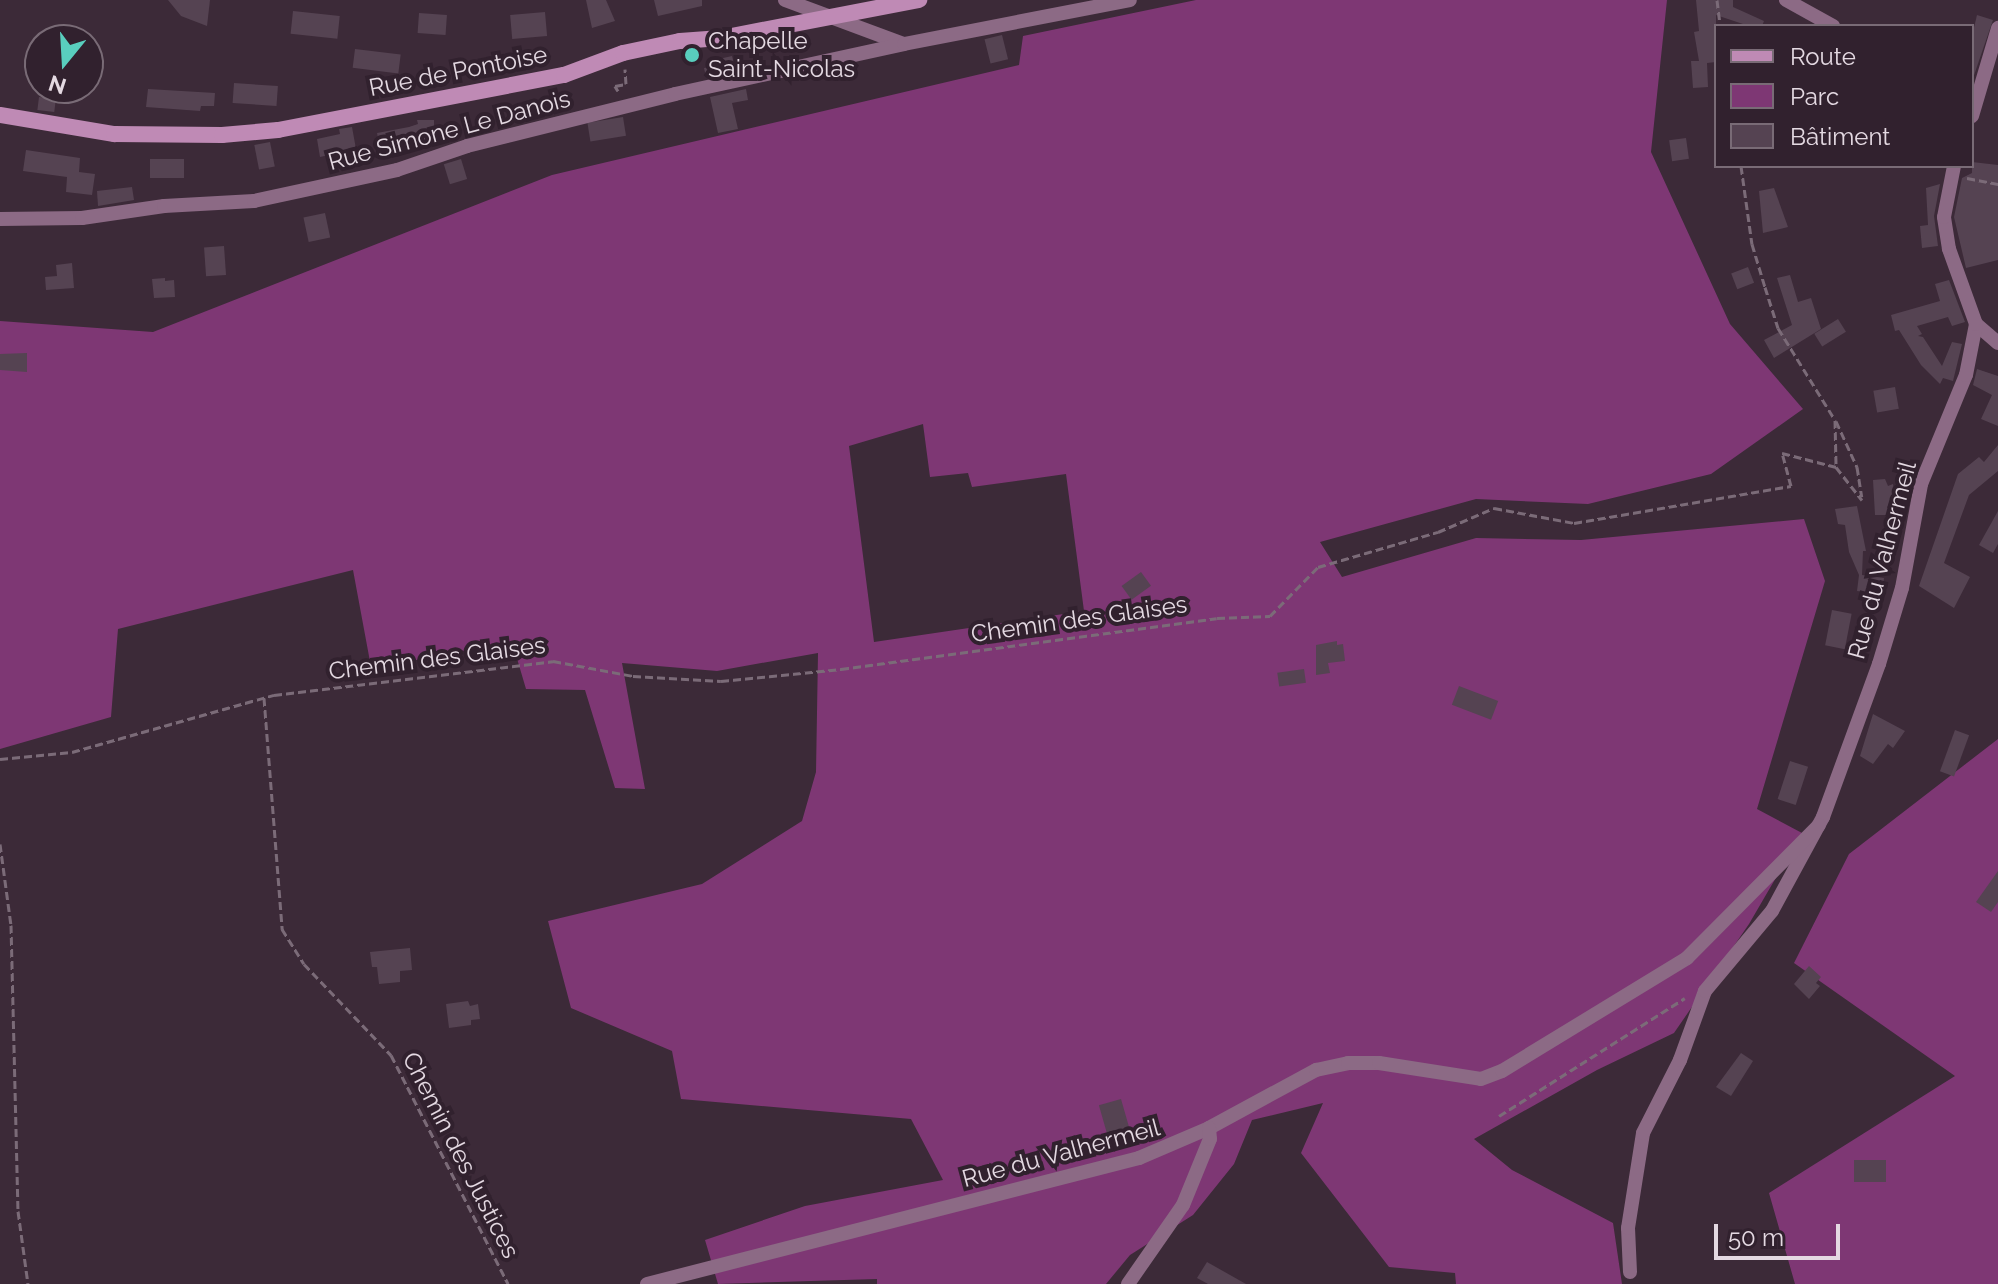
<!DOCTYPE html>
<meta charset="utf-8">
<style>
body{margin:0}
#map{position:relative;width:1998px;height:1284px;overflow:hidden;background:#3c2a38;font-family:Raleway,sans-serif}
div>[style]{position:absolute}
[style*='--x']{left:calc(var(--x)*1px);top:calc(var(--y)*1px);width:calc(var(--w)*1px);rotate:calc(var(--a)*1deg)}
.green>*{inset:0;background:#7e3774}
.building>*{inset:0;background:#554352;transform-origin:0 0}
.path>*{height:3px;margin-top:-1.5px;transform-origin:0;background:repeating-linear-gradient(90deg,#7b6b78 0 8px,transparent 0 12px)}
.street>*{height:14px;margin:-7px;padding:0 7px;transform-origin:7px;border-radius:7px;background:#8c6a85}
.secondary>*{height:16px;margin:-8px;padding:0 8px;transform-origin:8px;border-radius:8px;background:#bf8ab5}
.dots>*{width:22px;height:22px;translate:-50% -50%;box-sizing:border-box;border:4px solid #31212e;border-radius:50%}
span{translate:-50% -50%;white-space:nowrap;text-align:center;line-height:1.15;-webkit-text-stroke:8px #31212e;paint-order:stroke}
.poi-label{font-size:24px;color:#e4d9e2}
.left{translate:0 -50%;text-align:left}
.street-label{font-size:24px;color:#e4d9e2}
.legend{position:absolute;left:1714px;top:24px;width:260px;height:144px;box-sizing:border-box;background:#31212e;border:2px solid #796b76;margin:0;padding:10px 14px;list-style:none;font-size:24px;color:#e4d9e2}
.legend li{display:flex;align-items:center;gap:16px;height:40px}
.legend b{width:40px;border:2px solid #796b76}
.north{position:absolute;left:24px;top:24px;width:80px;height:80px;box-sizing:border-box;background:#31212e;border:2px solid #796b76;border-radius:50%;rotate:198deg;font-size:22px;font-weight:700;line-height:32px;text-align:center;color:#e4d9e2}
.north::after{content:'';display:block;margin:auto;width:28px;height:36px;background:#59cebe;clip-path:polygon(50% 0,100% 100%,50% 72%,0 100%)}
.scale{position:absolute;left:1714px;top:1224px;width:126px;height:36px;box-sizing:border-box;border:4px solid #e4d9e2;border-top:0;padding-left:10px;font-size:24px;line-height:28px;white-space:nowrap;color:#e4d9e2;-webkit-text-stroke:6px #31212e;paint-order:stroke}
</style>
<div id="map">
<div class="green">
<div style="clip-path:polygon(evenodd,1196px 0,1667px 0,1651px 152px,1730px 324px,1803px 409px,1711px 474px,1588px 504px,1476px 499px,1320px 542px,1342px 577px,1476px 538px,1581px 540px,1804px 519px,1825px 581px,1757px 809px,1802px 833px,1749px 924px,1674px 1033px,1597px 1070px,1474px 1139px,1512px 1170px,1613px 1223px,1622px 1284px,1456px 1284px,1455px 1273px,1389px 1267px,1301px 1153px,1323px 1103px,1252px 1120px,1234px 1164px,1193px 1215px,1130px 1255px,1106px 1284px,877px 1284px,877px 1279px,718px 1284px,705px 1240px,805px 1206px,943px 1180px,911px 1119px,681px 1099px,672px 1051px,571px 1008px,548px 921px,702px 884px,802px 821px,816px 772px,818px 653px,717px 671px,622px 663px,645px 789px,615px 788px,585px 690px,526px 689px,513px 645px,371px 667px,353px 570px,118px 629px,111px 717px,0 749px,0 321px,153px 332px,552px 175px,1019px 65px,1023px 36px,1196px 0,923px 424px,930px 477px,968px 473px,972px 487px,1066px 474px,1084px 611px,874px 642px,849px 446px,923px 424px)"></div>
<div style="clip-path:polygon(1998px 739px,1998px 1284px,1795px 1284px,1769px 1193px,1955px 1076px,1794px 963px,1849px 854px)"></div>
</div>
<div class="building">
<div style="clip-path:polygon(168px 0,210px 0,207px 26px,181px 16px)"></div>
<div style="clip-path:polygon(586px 0,606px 0,615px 21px,592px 28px)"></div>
<div style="clip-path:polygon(654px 0,702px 0,702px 6px,658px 16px)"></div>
<div style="clip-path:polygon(1696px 0,1733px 0,1733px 7px,1764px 21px,1762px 26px,1749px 26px,1716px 15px,1716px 62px,1707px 63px,1708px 87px,1693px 88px,1691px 61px,1699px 61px,1694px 32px,1699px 31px)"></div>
<div style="left:293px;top:11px;width:47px;height:23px;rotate:6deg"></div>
<div style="left:545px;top:12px;width:24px;height:35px;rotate:85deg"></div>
<div style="left:419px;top:13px;width:28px;height:20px;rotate:4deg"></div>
<div style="clip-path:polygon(1977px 15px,1993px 20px,1972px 81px,1972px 36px)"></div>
<div style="left:1002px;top:35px;width:25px;height:18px;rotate:76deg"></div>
<div style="left:355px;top:49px;width:46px;height:19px;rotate:7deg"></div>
<div style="clip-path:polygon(732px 56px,736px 71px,706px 77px,704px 68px,711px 67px,710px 61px)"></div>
<div style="left:234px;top:83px;width:44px;height:20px;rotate:4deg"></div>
<div style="clip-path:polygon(148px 89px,215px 93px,214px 106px,201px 106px,200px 111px,146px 107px)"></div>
<div style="clip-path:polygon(746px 89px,748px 100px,732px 103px,738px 129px,718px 133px,710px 97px)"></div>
<div style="left:39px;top:97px;width:17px;height:13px;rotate:7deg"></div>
<div style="left:623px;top:117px;width:19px;height:36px;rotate:81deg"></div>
<div style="clip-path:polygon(417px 120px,434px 120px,434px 141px,378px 138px,377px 133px,409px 127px,418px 124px)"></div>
<div style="clip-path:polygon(352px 127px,356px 149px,320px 157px,317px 139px,340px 134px,339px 129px)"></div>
<div style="left:1686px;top:138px;width:21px;height:17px;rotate:82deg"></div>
<div style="left:270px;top:142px;width:25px;height:16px;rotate:79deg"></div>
<div style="clip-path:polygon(26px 150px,80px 158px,79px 172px,95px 174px,92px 195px,66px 192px,67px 177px,23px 171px)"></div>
<div style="left:150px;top:159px;width:34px;height:19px"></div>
<div style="left:461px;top:159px;width:21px;height:18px;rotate:73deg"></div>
<div style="clip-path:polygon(1972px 162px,1998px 165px,1998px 260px,1966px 268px,1954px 217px,1962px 178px,1972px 173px)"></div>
<div style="clip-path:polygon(1940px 184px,1934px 216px,1938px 246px,1922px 248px,1920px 226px,1928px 225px,1926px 188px)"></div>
<div style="clip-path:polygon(132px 187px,134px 200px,98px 206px,97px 191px)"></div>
<div style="clip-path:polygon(1774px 188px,1788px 227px,1763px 233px,1759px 191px)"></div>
<div style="left:325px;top:213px;width:25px;height:22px;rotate:78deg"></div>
<div style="left:224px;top:246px;width:29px;height:20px;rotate:86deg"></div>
<div style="clip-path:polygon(72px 263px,74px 288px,46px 290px,45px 277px,57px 276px,56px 265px)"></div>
<div style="left:1748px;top:267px;width:17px;height:18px;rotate:69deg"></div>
<div style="clip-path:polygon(1790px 275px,1798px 302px,1811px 298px,1821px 329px,1774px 358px,1764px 340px,1792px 325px,1777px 278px)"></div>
<div style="clip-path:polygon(165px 278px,165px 281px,174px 280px,175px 297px,154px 298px,152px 279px)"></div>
<div style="clip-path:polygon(1949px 280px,1965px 322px,1952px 326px,1948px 317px,1917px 326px,1922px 334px,1918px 336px,1923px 337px,1942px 366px,1952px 342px,1962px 344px,1953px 381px,1943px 378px,1940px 384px,1921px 365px,1899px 330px,1895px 331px,1891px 315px,1940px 301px,1935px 284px)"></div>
<div style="left:1838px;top:319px;width:15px;height:28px;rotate:58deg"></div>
<div style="clip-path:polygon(27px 353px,27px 372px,0 370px,0 354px)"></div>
<div style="clip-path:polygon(1977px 369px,1998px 376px,1998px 426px,1981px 419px,1992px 395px,1973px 385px)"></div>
<div style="left:1895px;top:387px;width:22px;height:22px;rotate:80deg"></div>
<div style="clip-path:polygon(1998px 445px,1998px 471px,1969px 495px,1944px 563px,1970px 577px,1954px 608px,1919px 586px,1958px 474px,1979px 457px,1984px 462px)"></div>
<div style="clip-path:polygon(1885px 479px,1888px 486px,1893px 484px,1897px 515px,1875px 515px,1873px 480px)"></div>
<div style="clip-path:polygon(1857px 506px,1866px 551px,1863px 551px,1862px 575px,1884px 578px,1882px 594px,1857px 591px,1859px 575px,1849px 552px,1845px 525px,1838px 524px,1835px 509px)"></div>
<div style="clip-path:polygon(1998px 511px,1998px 544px,1993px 553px,1979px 545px)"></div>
<div style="left:1141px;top:572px;width:17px;height:24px;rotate:54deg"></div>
<div style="left:1832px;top:610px;width:20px;height:36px;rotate:11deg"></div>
<div style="clip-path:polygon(1337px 641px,1337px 645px,1343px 644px,1345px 661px,1328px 663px,1330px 673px,1316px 675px,1316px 645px)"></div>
<div style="left:1304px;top:669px;width:14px;height:27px;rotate:82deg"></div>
<div style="left:1459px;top:686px;width:42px;height:20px;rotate:21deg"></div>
<div style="clip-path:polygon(1873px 714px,1905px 731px,1893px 748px,1888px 744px,1873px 764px,1860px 756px)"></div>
<div style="left:1955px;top:730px;width:15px;height:44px;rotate:20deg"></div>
<div style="left:1790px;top:761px;width:19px;height:40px;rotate:18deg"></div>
<div style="clip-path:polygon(1998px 871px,1998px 902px,1991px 912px,1976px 902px)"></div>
<div style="clip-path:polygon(410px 948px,412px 970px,400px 971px,400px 982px,379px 984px,377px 967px,372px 967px,370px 952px)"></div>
<div style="clip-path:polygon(1809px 966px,1821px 977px,1816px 983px,1820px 986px,1809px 999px,1794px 984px)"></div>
<div style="clip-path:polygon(468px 1001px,470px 1006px,478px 1004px,480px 1019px,471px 1020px,471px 1025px,449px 1028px,446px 1004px)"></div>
<div style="clip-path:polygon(1741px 1053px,1753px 1061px,1731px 1096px,1716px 1087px)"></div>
<div style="left:1121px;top:1099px;width:32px;height:23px;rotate:74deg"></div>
<div style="left:1854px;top:1160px;width:32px;height:22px"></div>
<div style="clip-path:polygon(1207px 1262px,1246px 1284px,1208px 1284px,1197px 1278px)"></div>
</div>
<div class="path">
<div style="--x:1717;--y:0;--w:26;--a:83"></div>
<div style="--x:618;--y:91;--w:6;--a:-121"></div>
<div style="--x:615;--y:86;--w:11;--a:-10"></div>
<div style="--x:626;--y:84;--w:15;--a:-94"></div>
<div style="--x:1741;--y:166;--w:79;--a:82"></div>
<div style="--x:1752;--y:244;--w:45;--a:73.2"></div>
<div style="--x:1765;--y:287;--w:43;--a:72.4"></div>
<div style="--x:1778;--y:328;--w:108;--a:58.2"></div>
<div style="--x:1835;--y:420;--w:45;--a:88.7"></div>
<div style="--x:1967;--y:178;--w:32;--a:11"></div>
<div style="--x:1836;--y:421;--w:51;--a:65.5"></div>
<div style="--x:1857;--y:467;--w:30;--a:81"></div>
<div style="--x:264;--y:698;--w:232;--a:85.5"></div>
<div style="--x:282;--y:929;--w:41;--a:57.8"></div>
<div style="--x:304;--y:964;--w:126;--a:46.3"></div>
<div style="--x:391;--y:1055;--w:257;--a:62.9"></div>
<div style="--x:0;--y:759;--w:72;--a:-5.6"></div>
<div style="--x:72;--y:752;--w:210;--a:-15.8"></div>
<div style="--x:274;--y:695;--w:281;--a:-6.9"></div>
<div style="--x:553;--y:661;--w:81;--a:10.6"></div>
<div style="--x:633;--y:676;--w:88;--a:3.3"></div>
<div style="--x:721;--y:681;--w:121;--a:-5.7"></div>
<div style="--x:841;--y:669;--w:379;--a:-7.7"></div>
<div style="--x:1217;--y:618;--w:53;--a:-2.2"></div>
<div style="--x:1270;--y:616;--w:69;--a:-45.6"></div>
<div style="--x:1318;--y:567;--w:125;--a:-16.3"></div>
<div style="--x:1438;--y:532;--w:61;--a:-23.2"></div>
<div style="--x:1494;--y:508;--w:81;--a:10.6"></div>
<div style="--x:1574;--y:523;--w:220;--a:-9.7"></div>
<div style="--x:1791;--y:486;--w:34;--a:-105"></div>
<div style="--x:1782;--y:453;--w:56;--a:14.5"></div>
<div style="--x:1836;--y:467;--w:42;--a:51.8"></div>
<div style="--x:0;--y:844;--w:82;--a:82.3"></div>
<div style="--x:11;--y:925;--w:286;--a:88.6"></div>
<div style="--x:18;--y:1211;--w:74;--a:82.2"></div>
<div style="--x:1499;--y:1116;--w:220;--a:-32.4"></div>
</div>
<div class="street">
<div style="--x:785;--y:0;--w:126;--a:20.4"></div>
<div style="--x:1786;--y:0;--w:54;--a:29"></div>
<div style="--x:1972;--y:116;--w:92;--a:-73.5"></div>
<div style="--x:0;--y:219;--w:82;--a:-0.7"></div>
<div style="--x:82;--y:218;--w:83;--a:-8.3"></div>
<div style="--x:164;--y:206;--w:90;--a:-3.2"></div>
<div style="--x:254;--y:201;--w:146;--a:-12.2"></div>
<div style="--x:397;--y:170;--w:74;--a:-18.9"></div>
<div style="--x:467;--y:146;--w:214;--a:-14"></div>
<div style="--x:675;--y:94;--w:234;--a:-12.3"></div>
<div style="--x:904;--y:44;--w:230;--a:-11"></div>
<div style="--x:1976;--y:324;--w:29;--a:41"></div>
<div style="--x:1630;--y:1272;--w:44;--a:-92.6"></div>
<div style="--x:1628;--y:1228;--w:96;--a:-81"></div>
<div style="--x:1643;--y:1133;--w:82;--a:-63.1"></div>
<div style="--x:1680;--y:1060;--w:73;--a:-70.1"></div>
<div style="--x:1705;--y:991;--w:104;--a:-50.1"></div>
<div style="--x:1772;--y:911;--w:107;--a:-61.5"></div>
<div style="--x:1823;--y:817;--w:163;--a:-69.9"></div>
<div style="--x:1879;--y:664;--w:79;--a:-73.2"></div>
<div style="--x:1902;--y:588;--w:106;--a:-79.6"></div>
<div style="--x:1921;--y:484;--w:118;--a:-67.6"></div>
<div style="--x:1966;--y:375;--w:52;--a:-78.9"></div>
<div style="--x:1976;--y:324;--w:80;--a:-109.8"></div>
<div style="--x:1949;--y:249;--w:32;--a:-99"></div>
<div style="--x:1944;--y:217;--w:52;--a:-78.9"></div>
<div style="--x:647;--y:1284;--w:508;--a:-14.36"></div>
<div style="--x:1139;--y:1158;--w:76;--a:-23.2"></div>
<div style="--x:1209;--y:1128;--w:122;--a:-28.5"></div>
<div style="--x:1316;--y:1070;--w:33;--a:-12"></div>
<div style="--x:1348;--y:1063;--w:31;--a:0"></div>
<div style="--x:1379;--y:1063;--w:103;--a:8.9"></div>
<div style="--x:1481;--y:1079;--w:22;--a:-21"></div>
<div style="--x:1502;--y:1071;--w:217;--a:-31.4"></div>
<div style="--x:1687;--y:958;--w:187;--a:-45.2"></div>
<div style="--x:1128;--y:1284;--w:96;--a:-55.2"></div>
<div style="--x:1183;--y:1205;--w:71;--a:-67.8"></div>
<div style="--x:1210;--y:1139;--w:11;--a:-95"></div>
</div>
<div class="secondary">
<div style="--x:0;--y:115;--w:116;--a:9.5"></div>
<div style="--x:114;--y:134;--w:108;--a:0.5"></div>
<div style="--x:222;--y:135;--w:56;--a:-5.1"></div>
<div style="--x:278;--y:130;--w:291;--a:-10.9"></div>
<div style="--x:564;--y:75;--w:63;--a:-20.4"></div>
<div style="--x:623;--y:53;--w:58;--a:-11.9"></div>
<div style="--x:680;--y:41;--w:41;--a:-4.2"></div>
<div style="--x:721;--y:38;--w:202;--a:-10.9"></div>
</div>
<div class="dots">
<div style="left:692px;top:55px;background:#59cebe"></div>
</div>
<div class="poi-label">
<span class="left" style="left:708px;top:55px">Chapelle<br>Saint-Nicolas</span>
</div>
<div class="street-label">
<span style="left:458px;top:71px;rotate:-11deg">Rue de Pontoise</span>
<span style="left:449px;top:130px;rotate:-15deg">Rue Simone Le Danois</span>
<span style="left:1882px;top:560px;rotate:-75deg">Rue du Valhermeil</span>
<span style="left:1079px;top:619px;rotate:-8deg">Chemin des Glaises</span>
<span style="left:437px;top:658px;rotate:-7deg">Chemin des Glaises</span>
<span style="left:1061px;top:1153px;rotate:-15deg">Rue du Valhermeil</span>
<span style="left:461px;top:1155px;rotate:63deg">Chemin des Justices</span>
</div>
<ul class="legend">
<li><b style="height:10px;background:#bf8ab5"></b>Route</li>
<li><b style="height:22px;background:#7e3774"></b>Parc</li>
<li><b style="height:22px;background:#554352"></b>Bâtiment</li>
</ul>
<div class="north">N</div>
<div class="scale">50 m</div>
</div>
